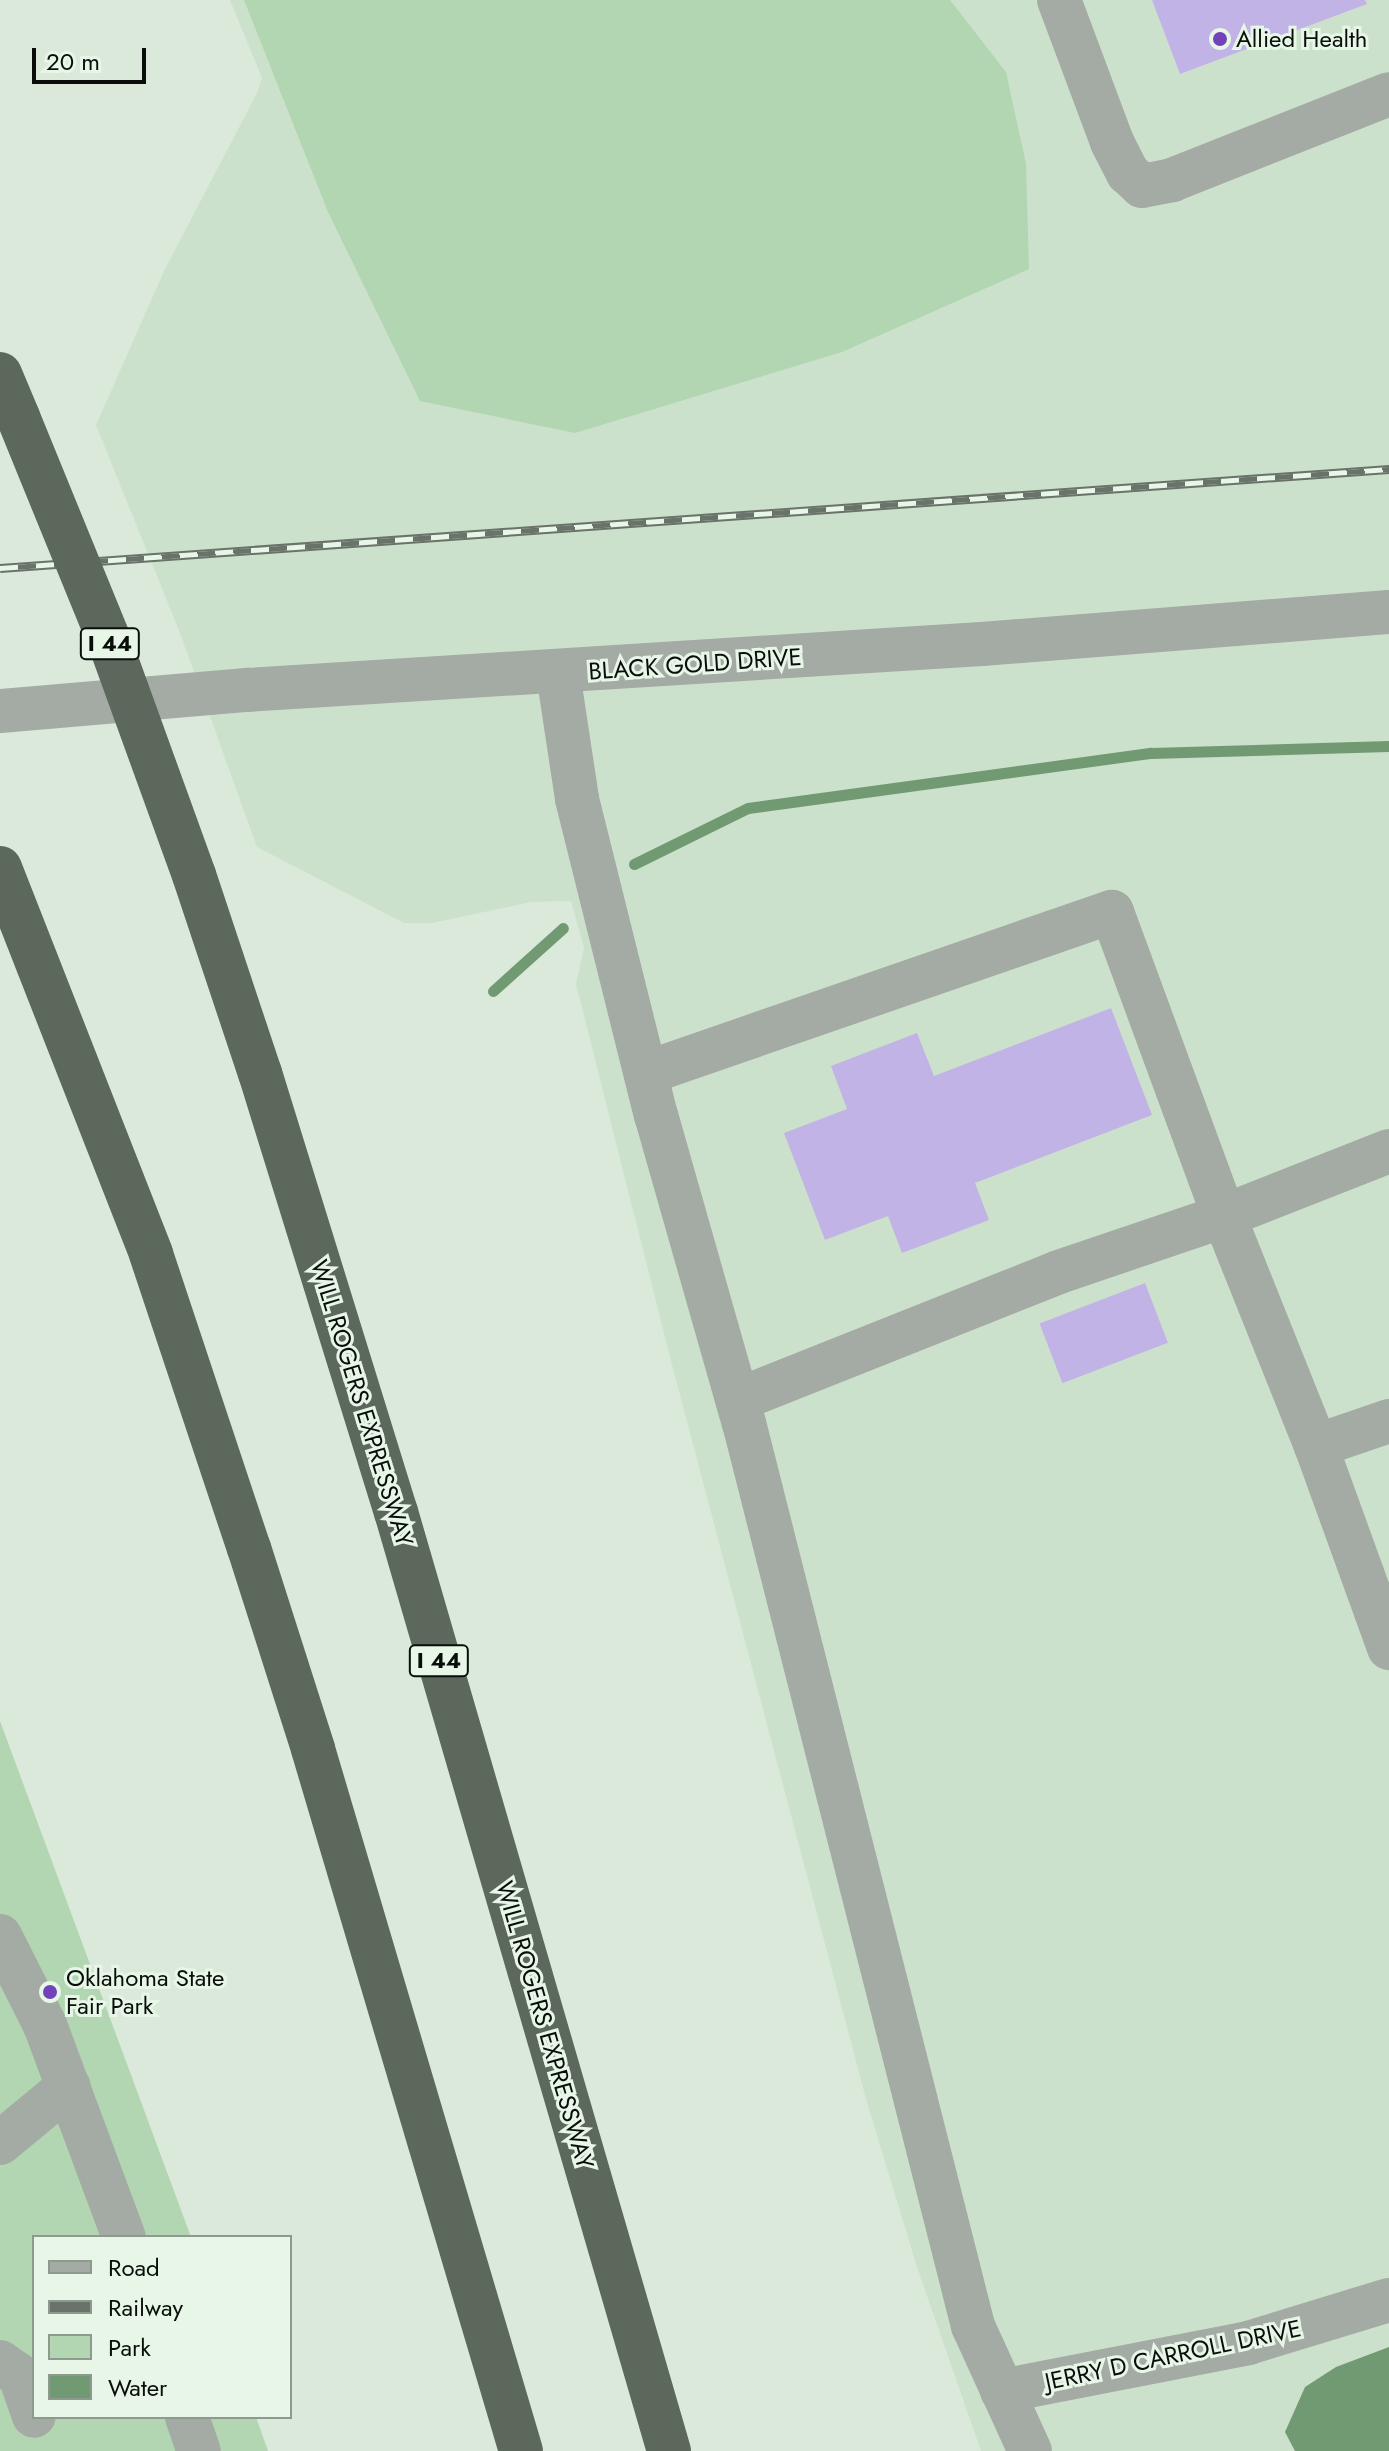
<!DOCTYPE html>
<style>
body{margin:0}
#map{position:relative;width:1389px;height:2451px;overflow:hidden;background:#dae9da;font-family:Jost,sans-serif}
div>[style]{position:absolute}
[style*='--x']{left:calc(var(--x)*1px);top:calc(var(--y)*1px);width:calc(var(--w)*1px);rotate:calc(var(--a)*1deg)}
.built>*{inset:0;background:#cce1cc}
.green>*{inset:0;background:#b1d6b1}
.water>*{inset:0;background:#719a72}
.stream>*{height:11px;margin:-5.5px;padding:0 5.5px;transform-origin:5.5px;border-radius:5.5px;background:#719a72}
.building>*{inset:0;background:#c2b3e7;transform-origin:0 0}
.minor>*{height:44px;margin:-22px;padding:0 22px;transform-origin:22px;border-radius:22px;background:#a4aaa4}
.highway>*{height:44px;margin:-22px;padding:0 22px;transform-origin:22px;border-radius:22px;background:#5b685b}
.rail>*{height:9px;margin-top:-4.5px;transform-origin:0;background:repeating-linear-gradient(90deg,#e7f6e7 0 18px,#69736a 0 36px);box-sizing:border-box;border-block:2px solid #69736a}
.highway-bridge>*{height:44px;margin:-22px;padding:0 22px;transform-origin:22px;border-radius:22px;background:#5b685b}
.dots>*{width:22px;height:22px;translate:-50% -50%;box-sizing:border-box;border:4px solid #e7f6e7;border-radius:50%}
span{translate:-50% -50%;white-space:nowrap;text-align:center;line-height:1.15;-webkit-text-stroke:6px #e7f6e7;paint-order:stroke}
.shield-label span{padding:2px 6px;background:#e7f6e7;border:2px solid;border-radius:6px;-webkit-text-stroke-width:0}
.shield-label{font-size:22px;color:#090e0a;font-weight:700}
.poi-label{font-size:24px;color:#090e0a}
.left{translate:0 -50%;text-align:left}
.street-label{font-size:24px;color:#090e0a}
.legend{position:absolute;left:32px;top:2235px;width:260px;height:184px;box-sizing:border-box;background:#e7f6e7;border:2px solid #8e998f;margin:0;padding:10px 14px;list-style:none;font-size:24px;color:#090e0a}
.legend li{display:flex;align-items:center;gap:16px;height:40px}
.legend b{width:40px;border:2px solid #8e998f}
.scale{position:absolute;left:32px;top:48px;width:114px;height:36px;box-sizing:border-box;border:4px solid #090e0a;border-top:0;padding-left:10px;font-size:24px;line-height:28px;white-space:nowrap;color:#090e0a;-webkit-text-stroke:6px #e7f6e7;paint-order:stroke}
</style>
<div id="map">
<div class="built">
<div style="clip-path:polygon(230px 0,1389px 0,1389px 2451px,981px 2451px,917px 2267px,866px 2099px,671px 1361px,576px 984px,584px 948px,571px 901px,531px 902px,432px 923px,404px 923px,257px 847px,180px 633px,96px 425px,165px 269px,257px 93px,262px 78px)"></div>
</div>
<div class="green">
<div style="clip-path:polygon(244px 0,950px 0,1006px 72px,1026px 164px,1029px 269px,842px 352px,575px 433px,420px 401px,328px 212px)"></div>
<div style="clip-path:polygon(0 1721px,191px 2237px,34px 2237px,34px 2417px,256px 2417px,268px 2451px,0 2451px)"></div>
</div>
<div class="water">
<div style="clip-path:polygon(1389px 2347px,1389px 2451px,1295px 2451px,1285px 2432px,1305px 2387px,1336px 2367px)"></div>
</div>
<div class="stream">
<div style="--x:634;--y:864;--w:127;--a:-26.2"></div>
<div style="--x:748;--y:808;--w:407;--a:-7.8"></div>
<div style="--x:1151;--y:753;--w:238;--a:-1.7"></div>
<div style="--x:493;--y:991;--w:94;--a:-42"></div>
</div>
<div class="building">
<div style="clip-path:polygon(1152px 0,1365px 0,1367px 4px,1180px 74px)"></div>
<div style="clip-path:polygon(1111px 1008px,1152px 1115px,975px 1183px,989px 1220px,902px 1253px,888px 1216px,825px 1240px,784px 1133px,847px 1109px,831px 1066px,917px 1033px,934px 1076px)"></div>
<div style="left:1145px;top:1283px;width:64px;height:113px;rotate:69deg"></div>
</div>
<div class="minor">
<div style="--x:1059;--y:0;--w:152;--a:69.5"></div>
<div style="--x:1112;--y:142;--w:35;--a:63"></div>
<div style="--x:1128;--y:173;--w:19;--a:43"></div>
<div style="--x:1142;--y:186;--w:31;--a:-11"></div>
<div style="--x:1172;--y:180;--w:233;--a:-21.6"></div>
<div style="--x:558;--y:673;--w:127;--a:81.4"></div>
<div style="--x:577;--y:799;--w:326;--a:76"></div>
<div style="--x:656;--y:1115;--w:320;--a:74.1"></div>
<div style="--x:744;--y:1423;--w:932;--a:75.77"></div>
<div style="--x:973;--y:2326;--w:137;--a:65.5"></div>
<div style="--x:0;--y:711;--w:248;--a:-4.9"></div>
<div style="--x:247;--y:690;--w:736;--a:-3.58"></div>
<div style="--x:982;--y:644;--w:408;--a:-4.5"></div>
<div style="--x:646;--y:1073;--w:493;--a:-19.1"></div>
<div style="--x:1112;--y:912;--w:324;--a:69.8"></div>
<div style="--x:1224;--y:1216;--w:174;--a:161.3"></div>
<div style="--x:1059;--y:1272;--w:346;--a:158.3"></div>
<div style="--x:1389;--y:1151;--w:177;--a:158.5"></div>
<div style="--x:1224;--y:1216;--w:248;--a:68.2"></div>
<div style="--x:1316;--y:1446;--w:215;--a:70.1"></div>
<div style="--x:1316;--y:1446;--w:77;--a:-18.9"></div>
<div style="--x:0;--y:1936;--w:100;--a:63.2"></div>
<div style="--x:45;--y:2025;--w:226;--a:69.6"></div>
<div style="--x:0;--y:2143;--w:89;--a:-39.6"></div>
<div style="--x:0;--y:2362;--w:24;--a:35"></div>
<div style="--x:20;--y:2376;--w:42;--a:70.7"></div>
<div style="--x:1002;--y:2391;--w:251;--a:-11"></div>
<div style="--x:1248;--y:2343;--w:147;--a:-17"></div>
<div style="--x:187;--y:2417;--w:36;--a:71"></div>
</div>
<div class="highway">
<div style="--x:0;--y:374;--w:47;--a:67.3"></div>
<div style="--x:0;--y:868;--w:414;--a:68.6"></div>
<div style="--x:151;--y:1254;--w:310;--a:71.6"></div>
<div style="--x:249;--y:1548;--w:211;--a:72.3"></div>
<div style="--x:313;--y:1749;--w:732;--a:73.5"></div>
<div style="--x:194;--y:875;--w:209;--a:71.6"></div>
<div style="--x:260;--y:1073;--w:460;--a:72.8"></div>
<div style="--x:396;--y:1512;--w:978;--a:73.79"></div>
</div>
<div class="rail">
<div style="--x:0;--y:568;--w:1393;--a:-4.08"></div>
</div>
<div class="highway-bridge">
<div style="--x:18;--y:417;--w:244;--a:67.8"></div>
<div style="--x:110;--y:643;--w:247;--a:70.1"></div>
</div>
<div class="dots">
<div style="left:1220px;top:39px;background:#7242ba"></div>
<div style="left:50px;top:1992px;background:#7242ba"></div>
</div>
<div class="shield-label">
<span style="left:110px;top:644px">I 44</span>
<span style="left:439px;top:1661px">I 44</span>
</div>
<div class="poi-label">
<span class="left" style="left:1236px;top:39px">Allied Health</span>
<span class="left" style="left:66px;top:1992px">Oklahoma State<br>Fair Park</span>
</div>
<div class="street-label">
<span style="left:695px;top:664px;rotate:-4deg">BLACK GOLD DRIVE</span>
<span style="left:362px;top:1403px;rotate:73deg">WILL ROGERS EXPRESSWAY</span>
<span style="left:545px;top:2025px;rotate:74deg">WILL ROGERS EXPRESSWAY</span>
<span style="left:1173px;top:2355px;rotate:-12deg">JERRY D CARROLL DRIVE</span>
</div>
<ul class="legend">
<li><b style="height:10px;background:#a4aaa4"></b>Road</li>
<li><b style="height:10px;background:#69736a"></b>Railway</li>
<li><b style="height:22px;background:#b1d6b1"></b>Park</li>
<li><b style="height:22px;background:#719a72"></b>Water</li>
</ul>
<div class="scale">20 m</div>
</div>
